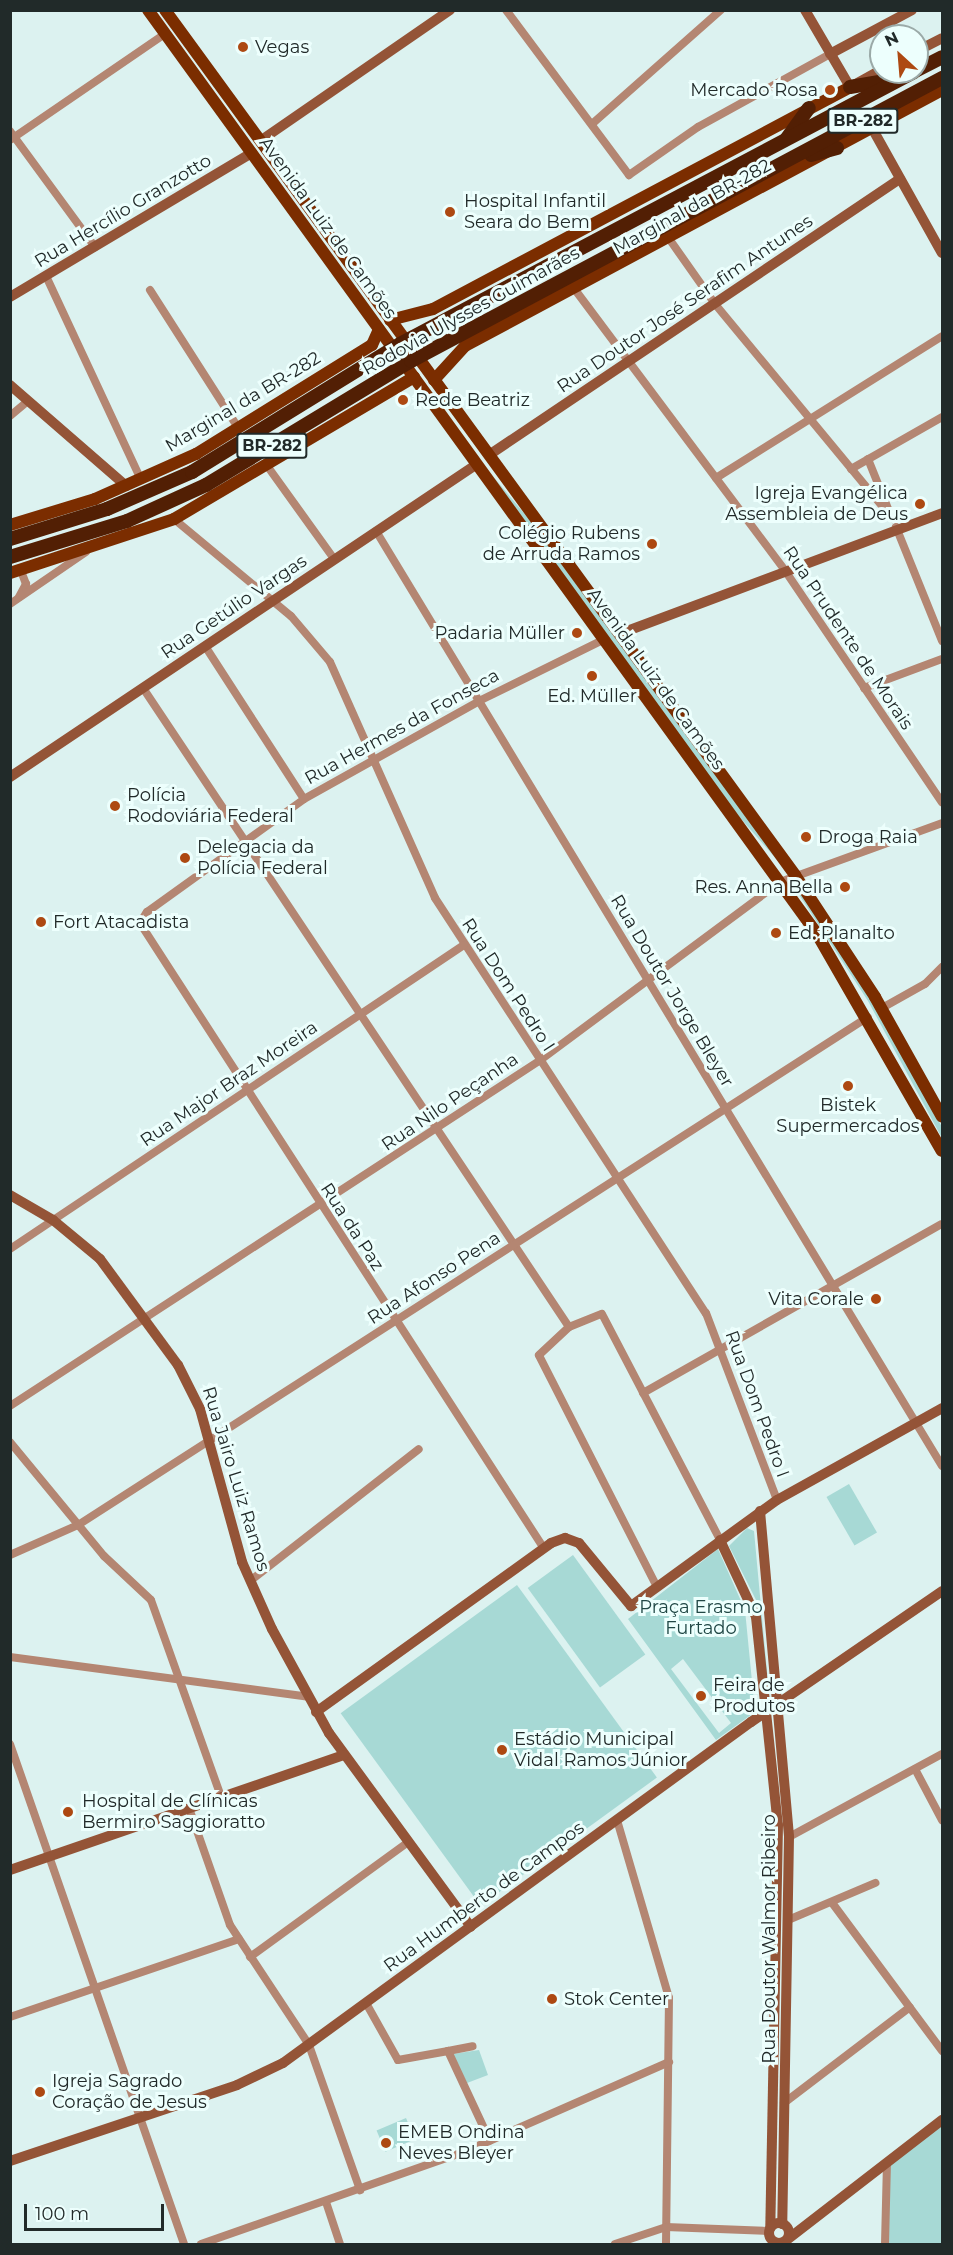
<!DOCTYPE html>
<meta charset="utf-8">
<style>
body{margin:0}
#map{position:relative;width:953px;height:2255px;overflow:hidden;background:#dcf2f0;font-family:Montserrat,sans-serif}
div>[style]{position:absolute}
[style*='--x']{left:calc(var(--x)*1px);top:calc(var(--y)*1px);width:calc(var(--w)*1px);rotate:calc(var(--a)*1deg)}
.green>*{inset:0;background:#a7d9d5;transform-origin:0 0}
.street>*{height:8px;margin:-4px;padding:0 4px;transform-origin:4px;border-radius:4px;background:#b48672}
.secondary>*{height:10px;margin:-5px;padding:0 5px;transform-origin:5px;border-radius:5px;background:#945437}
.secondary>.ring{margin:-5px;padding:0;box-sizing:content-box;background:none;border:10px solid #945437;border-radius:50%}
.primary>*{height:12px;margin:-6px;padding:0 6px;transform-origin:6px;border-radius:6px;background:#7b2d00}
.highway>*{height:14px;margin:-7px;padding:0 7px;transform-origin:7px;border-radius:7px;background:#521f04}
.dots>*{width:16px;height:16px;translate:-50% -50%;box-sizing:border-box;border:3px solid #edfffd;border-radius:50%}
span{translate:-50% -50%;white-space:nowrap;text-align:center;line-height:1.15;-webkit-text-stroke:6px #edfffd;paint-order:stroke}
.shield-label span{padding:2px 4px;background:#edfffd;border:2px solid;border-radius:4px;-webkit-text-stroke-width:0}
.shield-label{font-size:16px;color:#212a29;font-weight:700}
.poi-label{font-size:18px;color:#212a29}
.left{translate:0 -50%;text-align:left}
.right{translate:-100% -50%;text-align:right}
.street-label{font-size:18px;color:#212a29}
.park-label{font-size:18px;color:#204745}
.frame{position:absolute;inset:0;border:12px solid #212a29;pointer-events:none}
.north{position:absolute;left:869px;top:24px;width:60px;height:60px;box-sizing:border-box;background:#edfffd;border:2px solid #9baaa8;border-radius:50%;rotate:334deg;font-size:16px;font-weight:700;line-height:24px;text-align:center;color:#212a29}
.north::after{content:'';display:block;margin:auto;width:21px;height:27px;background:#ad4912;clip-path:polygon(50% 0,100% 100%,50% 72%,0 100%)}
.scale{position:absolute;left:24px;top:2204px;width:140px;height:27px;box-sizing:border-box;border:3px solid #212a29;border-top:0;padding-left:8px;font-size:18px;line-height:21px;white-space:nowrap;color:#212a29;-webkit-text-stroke:4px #edfffd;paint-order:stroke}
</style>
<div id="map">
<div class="green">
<div style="clip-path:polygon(491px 474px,528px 518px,779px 862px,735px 812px)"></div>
<div style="clip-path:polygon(796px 890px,798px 890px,876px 1005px,942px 1127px,942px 1138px,868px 1001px)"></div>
<div style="left:849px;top:1484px;width:56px;height:26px;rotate:60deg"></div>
<div style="clip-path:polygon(747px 1528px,754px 1531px,770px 1704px,757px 1602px,729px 1546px)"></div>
<div style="clip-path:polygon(evenodd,718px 1549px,745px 1610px,755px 1712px,716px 1740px,628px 1619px,718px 1549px,683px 1659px,731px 1723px,719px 1733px,671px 1669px,683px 1659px)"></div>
<div style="left:573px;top:1555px;width:123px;height:56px;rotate:54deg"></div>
<div style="left:517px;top:1585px;width:238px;height:218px;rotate:54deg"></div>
<div style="clip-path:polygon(479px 2050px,488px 2075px,467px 2083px,453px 2054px)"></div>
<div style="left:406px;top:2118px;width:23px;height:32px;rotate:67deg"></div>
<div style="clip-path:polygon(942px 2120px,942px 2244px,885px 2244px,887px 2163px)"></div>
</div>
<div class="street">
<div style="--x:506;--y:10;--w:206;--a:53.3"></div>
<div style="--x:629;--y:175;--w:84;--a:-34.8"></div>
<div style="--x:698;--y:127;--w:151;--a:-28.9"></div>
<div style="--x:592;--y:124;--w:172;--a:-41.5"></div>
<div style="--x:10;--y:131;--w:144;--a:53.8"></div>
<div style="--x:10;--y:140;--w:188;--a:-34.4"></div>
<div style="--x:670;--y:240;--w:78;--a:54.9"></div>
<div style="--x:715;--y:304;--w:279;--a:50.4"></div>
<div style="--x:46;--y:276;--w:225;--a:65"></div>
<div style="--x:150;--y:290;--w:165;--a:57.4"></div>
<div style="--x:576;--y:291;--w:351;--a:53.2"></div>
<div style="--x:786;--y:572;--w:278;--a:55.9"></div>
<div style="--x:10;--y:416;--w:23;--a:-40"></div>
<div style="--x:868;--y:459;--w:56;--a:68"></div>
<div style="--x:268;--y:467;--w:113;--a:54.3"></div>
<div style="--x:851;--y:469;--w:105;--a:-29.7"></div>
<div style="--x:716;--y:478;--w:267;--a:-32.1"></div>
<div style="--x:174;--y:519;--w:152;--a:39.7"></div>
<div style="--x:291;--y:616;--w:60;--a:49.7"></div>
<div style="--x:330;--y:662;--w:258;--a:66"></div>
<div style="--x:435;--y:898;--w:496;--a:56.9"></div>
<div style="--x:706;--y:1313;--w:200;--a:69.2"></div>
<div style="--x:896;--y:527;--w:123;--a:68"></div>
<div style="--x:376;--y:531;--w:1093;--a:58.81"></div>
<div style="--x:19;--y:597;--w:15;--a:-62"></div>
<div style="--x:26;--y:584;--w:14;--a:-111"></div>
<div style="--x:10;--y:604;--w:92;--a:-34.4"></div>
<div style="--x:205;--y:646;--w:182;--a:57.1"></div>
<div style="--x:143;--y:688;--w:768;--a:56.31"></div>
<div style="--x:864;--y:688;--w:83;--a:-20.4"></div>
<div style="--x:882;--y:1008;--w:49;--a:-29.2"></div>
<div style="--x:925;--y:984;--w:24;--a:-45"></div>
<div style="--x:10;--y:1249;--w:546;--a:-33.81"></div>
<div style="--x:643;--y:1393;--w:343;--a:-29.5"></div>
<div style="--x:10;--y:1406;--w:632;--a:-33.11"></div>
<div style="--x:539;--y:1061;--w:300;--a:-36.6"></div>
<div style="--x:780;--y:882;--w:172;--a:-20"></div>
<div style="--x:10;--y:1442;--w:148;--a:50.5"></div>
<div style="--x:104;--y:1556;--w:64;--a:43.1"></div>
<div style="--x:151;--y:1600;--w:209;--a:70.4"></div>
<div style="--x:543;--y:1547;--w:743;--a:-122.86"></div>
<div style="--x:140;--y:923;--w:13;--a:-58"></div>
<div style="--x:147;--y:912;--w:193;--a:-35.7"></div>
<div style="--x:304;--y:799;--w:201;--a:-29.2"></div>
<div style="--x:479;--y:701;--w:140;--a:-26.2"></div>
<div style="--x:10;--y:1555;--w:74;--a:-23.8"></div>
<div style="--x:78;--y:1525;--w:939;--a:-32.74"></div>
<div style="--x:250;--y:1581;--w:214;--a:-38"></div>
<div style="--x:657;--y:1587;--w:260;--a:-117"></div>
<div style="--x:539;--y:1355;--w:41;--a:-43"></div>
<div style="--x:569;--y:1327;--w:35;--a:-22"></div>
<div style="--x:602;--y:1314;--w:255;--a:62.4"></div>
<div style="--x:10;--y:1657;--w:301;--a:7.6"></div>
<div style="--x:10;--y:1744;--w:529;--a:70.81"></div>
<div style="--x:915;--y:1769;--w:58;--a:62.1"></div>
<div style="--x:189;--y:1808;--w:124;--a:70.7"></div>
<div style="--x:230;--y:1925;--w:144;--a:56.6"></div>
<div style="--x:309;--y:2045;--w:154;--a:70.6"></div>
<div style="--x:617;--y:1820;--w:185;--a:73.7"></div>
<div style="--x:669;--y:1998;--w:246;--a:90.7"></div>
<div style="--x:789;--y:1837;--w:174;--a:-28.5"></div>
<div style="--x:833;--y:1904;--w:183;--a:53.4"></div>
<div style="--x:788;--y:1920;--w:95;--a:-23"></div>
<div style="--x:250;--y:1957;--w:195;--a:-36"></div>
<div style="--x:366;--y:2003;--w:65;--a:60.7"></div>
<div style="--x:398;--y:2060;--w:51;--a:-10.2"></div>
<div style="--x:448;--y:2051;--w:99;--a:65"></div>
<div style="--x:10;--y:2017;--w:242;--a:-18.8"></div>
<div style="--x:448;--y:2051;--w:25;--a:-11"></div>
<div style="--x:784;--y:2103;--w:158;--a:-37.3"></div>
<div style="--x:326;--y:2202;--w:44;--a:71.6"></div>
<div style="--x:201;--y:2244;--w:279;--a:-19.3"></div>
<div style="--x:464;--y:2152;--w:224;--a:-23.7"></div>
<div style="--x:615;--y:2244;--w:54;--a:-18.4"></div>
<div style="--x:666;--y:2227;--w:103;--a:2.2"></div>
<div style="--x:885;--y:2244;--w:81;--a:-88.6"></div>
</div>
<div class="secondary">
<div style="--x:805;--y:10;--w:89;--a:59.7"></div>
<div style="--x:850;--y:87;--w:35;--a:-29"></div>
<div style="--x:917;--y:51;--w:28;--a:-27"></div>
<div style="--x:830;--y:54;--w:93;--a:-28.2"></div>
<div style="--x:872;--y:128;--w:143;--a:60.8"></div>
<div style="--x:260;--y:141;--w:231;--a:-34.6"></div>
<div style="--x:10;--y:297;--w:282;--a:-30.8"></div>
<div style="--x:10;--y:385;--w:154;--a:41"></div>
<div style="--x:489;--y:455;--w:495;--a:-33.9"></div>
<div style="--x:619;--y:634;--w:345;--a:-20.5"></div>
<div style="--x:10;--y:777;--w:562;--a:-33.83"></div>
<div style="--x:10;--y:1195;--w:50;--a:30.2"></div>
<div style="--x:53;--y:1220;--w:61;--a:39.7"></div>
<div style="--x:100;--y:1259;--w:132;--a:53.7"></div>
<div style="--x:178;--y:1365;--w:49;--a:63.4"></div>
<div style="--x:200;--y:1409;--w:159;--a:74.6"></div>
<div style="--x:242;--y:1562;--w:73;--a:65.9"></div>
<div style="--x:272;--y:1629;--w:119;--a:61.3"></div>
<div style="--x:329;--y:1733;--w:240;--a:53.8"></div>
<div style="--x:760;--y:1511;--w:327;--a:84.9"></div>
<div style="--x:789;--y:1837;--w:387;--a:91"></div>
<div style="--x:720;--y:1540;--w:85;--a:64.9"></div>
<div style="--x:756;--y:1617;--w:209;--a:84"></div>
<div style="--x:778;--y:1825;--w:403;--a:91.1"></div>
<div style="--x:316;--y:1712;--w:289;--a:-35.7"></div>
<div style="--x:551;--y:1543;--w:15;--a:-20"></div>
<div style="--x:565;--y:1538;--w:15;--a:20"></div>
<div style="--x:579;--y:1543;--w:82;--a:50.5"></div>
<div style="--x:631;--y:1606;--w:180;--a:-36"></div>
<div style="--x:777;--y:1500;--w:189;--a:-29.1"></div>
<div style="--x:10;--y:1870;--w:353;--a:-19"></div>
<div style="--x:10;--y:2161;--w:239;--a:-18.5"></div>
<div style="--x:237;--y:2085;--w:51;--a:-25.6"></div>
<div style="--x:283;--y:2063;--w:579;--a:-36.08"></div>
<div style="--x:751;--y:1722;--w:232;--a:-34.4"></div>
<div class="ring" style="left:769px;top:2223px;width:10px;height:10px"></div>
<div style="--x:788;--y:2239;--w:195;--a:-37.7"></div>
</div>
<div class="primary">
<div style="--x:148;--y:10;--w:1141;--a:54.09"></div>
<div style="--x:817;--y:934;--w:250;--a:60.1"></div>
<div style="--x:165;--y:10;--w:1070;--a:53.93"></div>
<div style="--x:795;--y:875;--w:146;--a:56.7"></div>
<div style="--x:875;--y:997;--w:137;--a:60.8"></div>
<div style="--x:390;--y:320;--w:44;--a:-14.3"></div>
<div style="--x:433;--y:309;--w:472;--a:-28"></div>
<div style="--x:434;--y:380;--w:46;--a:-47.6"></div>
<div style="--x:465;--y:346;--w:541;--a:-28.22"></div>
<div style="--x:10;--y:525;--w:89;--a:-17"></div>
<div style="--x:95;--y:499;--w:111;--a:-24"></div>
<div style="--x:196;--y:454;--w:207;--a:-31.8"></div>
<div style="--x:372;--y:345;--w:17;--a:-66"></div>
<div style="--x:10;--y:573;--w:173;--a:-18.2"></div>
<div style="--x:174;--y:519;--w:279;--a:-30.6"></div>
</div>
<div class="highway">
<div style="--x:917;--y:70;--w:28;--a:-27"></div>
<div style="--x:850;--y:87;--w:40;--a:-10"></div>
<div style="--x:787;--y:138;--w:37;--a:-54"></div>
<div style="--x:811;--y:155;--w:27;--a:-15"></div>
<div style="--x:10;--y:539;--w:102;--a:-17.2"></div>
<div style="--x:107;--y:509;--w:93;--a:-23.5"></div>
<div style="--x:192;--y:472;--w:244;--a:-31.6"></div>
<div style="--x:400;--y:344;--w:582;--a:-27.89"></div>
<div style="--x:10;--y:557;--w:122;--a:-17.1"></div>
<div style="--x:127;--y:521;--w:87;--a:-24.5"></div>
<div style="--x:206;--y:485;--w:240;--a:-31.2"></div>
<div style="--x:411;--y:361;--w:602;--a:-28.06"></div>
</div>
<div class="dots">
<div style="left:243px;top:47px;background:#ad4912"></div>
<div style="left:830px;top:90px;background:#ad4912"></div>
<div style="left:450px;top:212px;background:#ad4912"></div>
<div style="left:403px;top:400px;background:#ad4912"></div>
<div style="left:920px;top:504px;background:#ad4912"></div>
<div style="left:652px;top:544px;background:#ad4912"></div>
<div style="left:577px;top:633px;background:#ad4912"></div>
<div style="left:592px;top:676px;background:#ad4912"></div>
<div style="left:115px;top:806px;background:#ad4912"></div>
<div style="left:806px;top:837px;background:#ad4912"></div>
<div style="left:185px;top:858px;background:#ad4912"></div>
<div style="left:845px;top:887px;background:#ad4912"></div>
<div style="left:41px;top:922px;background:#ad4912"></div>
<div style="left:776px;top:933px;background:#ad4912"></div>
<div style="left:848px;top:1086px;background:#ad4912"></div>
<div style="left:876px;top:1299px;background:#ad4912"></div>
<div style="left:701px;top:1696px;background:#ad4912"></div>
<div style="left:502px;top:1750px;background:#ad4912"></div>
<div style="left:68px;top:1812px;background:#ad4912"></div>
<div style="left:552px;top:1999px;background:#ad4912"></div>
<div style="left:40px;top:2092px;background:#ad4912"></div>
<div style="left:386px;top:2143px;background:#ad4912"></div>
</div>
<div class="shield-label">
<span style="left:863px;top:121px">BR-282</span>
<span style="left:272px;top:446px">BR-282</span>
</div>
<div class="poi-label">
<span class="left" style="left:255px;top:47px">Vegas</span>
<span class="right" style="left:818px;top:90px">Mercado Rosa</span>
<span class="left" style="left:464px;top:212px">Hospital Infantil<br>Seara do Bem</span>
<span class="left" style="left:415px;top:400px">Rede Beatriz</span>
<span class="right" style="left:908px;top:504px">Igreja Evangélica<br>Assembleia de Deus</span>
<span class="right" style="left:640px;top:544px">Colégio Rubens<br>de Arruda Ramos</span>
<span class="right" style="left:565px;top:633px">Padaria Müller</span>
<span style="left:592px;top:696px">Ed. Müller</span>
<span class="left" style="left:127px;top:806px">Polícia<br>Rodoviária Federal</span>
<span class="left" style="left:818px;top:837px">Droga Raia</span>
<span class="left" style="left:197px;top:858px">Delegacia da<br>Polícia Federal</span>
<span class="right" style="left:833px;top:887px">Res. Anna Bella</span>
<span class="left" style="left:53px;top:922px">Fort Atacadista</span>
<span class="left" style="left:788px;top:933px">Ed. Planalto</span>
<span style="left:848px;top:1116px">Bistek<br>Supermercados</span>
<span class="right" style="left:864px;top:1299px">Vita Corale</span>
<span class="left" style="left:713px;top:1696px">Feira de<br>Produtos</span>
<span class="left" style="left:514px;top:1750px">Estádio Municipal<br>Vidal Ramos Júnior</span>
<span class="left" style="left:82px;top:1812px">Hospital de Clínicas<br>Bermiro Saggioratto</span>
<span class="left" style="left:564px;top:1999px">Stok Center</span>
<span class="left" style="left:52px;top:2092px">Igreja Sagrado<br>Coração de Jesus</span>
<span class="left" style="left:398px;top:2143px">EMEB Ondina<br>Neves Bleyer</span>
</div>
<div class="street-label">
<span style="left:692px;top:207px;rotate:-29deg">Marginal da BR-282</span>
<span style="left:123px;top:211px;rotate:-31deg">Rua Hercílio Granzotto</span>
<span style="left:328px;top:228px;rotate:54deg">Avenida Luiz de Camões</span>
<span style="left:685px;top:304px;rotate:-34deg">Rua Doutor José Serafim Antunes</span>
<span style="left:471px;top:311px;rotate:-29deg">Rodovia Ulysses Guimarães</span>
<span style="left:243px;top:402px;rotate:-31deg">Marginal da BR-282</span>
<span style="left:234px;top:607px;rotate:-34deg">Rua Getúlio Vargas</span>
<span style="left:848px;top:638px;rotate:56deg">Rua Prudente de Morais</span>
<span style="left:656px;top:679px;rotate:54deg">Avenida Luiz de Camões</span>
<span style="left:402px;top:727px;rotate:-29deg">Rua Hermes da Fonseca</span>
<span style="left:508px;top:985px;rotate:57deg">Rua Dom Pedro I</span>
<span style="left:672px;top:991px;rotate:59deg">Rua Doutor Jorge Bleyer</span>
<span style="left:229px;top:1084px;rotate:-34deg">Rua Major Braz Moreira</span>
<span style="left:450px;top:1102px;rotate:-34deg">Rua Nilo Peçanha</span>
<span style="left:352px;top:1227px;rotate:57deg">Rua da Paz</span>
<span style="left:434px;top:1278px;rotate:-33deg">Rua Afonso Pena</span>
<span style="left:757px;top:1404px;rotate:70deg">Rua Dom Pedro I</span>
<span style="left:236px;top:1479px;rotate:73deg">Rua Jairo Luiz Ramos</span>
<span style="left:484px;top:1897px;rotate:-36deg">Rua Humberto de Campos</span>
<span style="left:769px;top:1939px;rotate:-90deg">Rua Doutor Walmor Ribeiro</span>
</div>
<div class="park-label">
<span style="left:701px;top:1618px">Praça Erasmo<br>Furtado</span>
</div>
<div class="frame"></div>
<div class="north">N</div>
<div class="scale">100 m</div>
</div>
